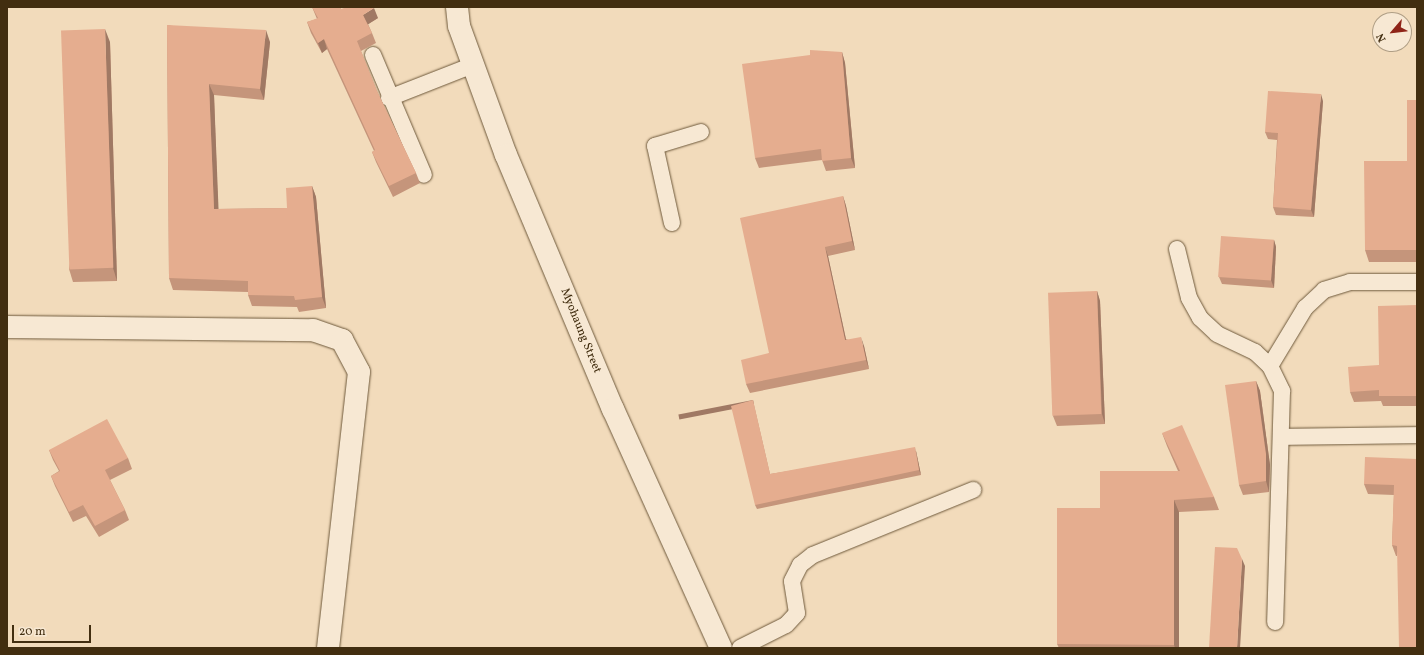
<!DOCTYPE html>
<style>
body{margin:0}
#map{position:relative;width:1424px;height:655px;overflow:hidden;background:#f2dbbb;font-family:Vollkorn,serif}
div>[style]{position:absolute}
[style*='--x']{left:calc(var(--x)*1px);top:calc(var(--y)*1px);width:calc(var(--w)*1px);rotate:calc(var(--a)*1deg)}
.roads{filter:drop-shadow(0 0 1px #6e593b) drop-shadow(0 0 1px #6e593b)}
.service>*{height:16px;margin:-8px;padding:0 8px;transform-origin:8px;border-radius:8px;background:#f7e8d3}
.minor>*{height:22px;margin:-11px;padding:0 11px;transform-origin:11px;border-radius:11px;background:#f7e8d3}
.wall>*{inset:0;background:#c5957b}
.shaded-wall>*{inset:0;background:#a07964;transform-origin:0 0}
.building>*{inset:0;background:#e5ad8f;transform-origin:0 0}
span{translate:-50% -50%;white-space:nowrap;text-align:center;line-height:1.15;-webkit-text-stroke:3px #f7e8d3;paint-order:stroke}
.street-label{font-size:12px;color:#422e10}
.frame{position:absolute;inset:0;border:8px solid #422e10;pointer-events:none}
.north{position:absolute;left:1372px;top:12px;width:40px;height:40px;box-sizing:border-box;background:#f7e8d3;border:1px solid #af9e85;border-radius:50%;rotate:242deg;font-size:11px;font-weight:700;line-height:16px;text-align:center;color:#422e10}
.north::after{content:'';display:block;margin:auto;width:14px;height:18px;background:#8f2418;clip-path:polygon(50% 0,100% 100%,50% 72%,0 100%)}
.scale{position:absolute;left:12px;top:625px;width:79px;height:18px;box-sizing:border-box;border:2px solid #422e10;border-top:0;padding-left:5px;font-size:12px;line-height:14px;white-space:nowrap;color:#422e10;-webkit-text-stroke:3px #f7e8d3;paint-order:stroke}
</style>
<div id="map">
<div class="roads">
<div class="service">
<div style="--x:373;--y:55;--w:130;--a:67"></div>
<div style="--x:389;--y:98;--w:90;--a:-21.4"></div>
<div style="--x:672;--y:223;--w:79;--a:-102.4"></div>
<div style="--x:655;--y:146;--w:48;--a:-16.9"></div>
<div style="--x:1177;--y:249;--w:50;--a:76.2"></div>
<div style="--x:1189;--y:298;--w:23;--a:61"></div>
<div style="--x:1200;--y:318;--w:23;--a:43"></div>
<div style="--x:1217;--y:334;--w:42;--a:25.3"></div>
<div style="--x:1255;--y:352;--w:21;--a:43"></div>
<div style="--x:1270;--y:366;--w:28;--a:64"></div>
<div style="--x:1282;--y:391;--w:231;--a:91.7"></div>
<div style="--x:1270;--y:366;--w:68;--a:-58.9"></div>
<div style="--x:1305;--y:308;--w:26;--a:-43"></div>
<div style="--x:1324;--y:290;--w:27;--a:-17"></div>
<div style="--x:1350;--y:282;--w:67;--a:0"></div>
<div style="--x:1282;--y:437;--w:135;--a:-0.8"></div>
<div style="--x:740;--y:648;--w:51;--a:-26.6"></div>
<div style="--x:786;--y:625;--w:16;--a:-47"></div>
<div style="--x:797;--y:613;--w:32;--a:-99"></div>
<div style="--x:792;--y:581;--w:18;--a:-63"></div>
<div style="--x:800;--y:565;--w:16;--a:-38"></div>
<div style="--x:813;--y:555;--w:173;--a:-22.1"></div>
</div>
<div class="minor">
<div style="--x:457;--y:7;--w:19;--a:84"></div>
<div style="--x:459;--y:26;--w:137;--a:70"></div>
<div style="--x:506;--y:155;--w:276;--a:67.2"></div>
<div style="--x:613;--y:409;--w:262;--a:65.7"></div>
<div style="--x:7;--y:327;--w:306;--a:0.6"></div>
<div style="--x:313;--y:330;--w:31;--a:19"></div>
<div style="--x:342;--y:340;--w:36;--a:62"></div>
<div style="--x:359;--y:372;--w:278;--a:96.4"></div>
</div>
</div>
<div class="wall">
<div style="clip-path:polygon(312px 7px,340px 7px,341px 9px,378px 18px,368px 24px,372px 33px,376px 43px,361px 51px,377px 91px,416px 173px,420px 183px,393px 197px,376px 162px,372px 152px,374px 151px,327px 49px,322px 53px,311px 33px,307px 22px,317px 19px)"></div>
<div style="clip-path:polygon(167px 25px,270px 42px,264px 100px,214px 95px,218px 209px,287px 208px,312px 186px,316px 197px,326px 308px,299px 312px,297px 307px,252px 306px,248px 295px,248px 292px,173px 290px,169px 278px)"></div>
<div style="clip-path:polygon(110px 42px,117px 281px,73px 282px,69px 269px)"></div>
<div style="clip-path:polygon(842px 52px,845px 63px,855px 168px,826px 171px,822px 160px,759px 168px,755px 158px)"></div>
<div style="clip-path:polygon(1417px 100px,1417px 262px,1369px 262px,1365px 250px,1407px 161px)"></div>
<div style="clip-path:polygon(1323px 101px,1314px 217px,1276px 215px,1273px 207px,1277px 140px,1268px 139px,1265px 132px)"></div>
<div style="clip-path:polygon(843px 196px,846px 206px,855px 250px,828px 256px,846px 339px,864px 346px,869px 369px,750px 393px,746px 384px,769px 353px)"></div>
<div style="clip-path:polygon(1274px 240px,1276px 247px,1274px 288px,1222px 284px,1219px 277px)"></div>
<div style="clip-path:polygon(1097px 291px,1100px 301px,1105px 424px,1057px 426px,1053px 416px)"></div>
<div style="clip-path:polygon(1417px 305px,1417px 406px,1383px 406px,1381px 401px,1354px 402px,1350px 392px,1379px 365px)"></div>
<div style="clip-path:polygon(1256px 381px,1260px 391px,1270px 465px,1269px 492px,1243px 495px,1239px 485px)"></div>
<div style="clip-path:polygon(753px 400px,754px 405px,770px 474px,916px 451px,921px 475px,757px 509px,755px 505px)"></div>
<div style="clip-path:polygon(1162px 433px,1214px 497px,1219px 510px,1179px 512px,1179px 648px,1059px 648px,1057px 644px,1178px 471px,1167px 446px)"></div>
<div style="clip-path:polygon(49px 450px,128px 458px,132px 469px,110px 480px,125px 510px,129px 520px,99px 537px,86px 516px,73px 522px,55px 486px,51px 476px,59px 471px,53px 460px)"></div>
<div style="clip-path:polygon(1417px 459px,1397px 556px,1396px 556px,1392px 545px,1394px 495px,1368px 494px,1364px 484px)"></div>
</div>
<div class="shaded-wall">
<div style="clip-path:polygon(374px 8px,378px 18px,367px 25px,363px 15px)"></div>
<div style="clip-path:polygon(105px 29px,110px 42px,117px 281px,113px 268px)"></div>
<div style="clip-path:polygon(266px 30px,270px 42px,264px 100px,260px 89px)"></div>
<div style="clip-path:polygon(324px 39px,327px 49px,322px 53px,318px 43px)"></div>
<div style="clip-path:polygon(842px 52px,845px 63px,855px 168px,851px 158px)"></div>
<div style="clip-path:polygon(209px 84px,214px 95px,219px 221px,214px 209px)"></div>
<div style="clip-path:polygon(1321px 94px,1323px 101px,1314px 217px,1311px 210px)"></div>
<div style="clip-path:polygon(312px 186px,316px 197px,326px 308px,322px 297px)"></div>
<div style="clip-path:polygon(843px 196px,846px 206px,855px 250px,852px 241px)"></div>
<div style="clip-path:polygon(1274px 240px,1276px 247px,1274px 288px,1271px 280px)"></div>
<div style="clip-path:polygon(825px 247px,828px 256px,848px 349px,845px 340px)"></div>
<div style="clip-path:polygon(1097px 291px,1100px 301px,1105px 424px,1102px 414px)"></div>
<div style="clip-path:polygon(861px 337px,864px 346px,869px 369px,866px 360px)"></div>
<div style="clip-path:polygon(1256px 381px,1260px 391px,1270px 465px,1269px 492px,1266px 481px)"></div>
<div style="left:753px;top:400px;width:5px;height:76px;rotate:79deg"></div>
<div style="clip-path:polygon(915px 447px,916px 451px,921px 475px,919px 470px)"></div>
<div style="clip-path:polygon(1174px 500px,1179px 512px,1179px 648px,1175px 648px,1174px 645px)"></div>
<div style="clip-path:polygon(1242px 559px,1245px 566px,1240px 648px,1237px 648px)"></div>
</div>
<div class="building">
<div style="clip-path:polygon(312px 7px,340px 7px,341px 9px,347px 7px,374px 7px,374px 8px,363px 15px,372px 33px,357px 41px,377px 91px,416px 173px,389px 186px,372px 152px,375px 150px,324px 39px,318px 43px,307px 22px,318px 18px)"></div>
<div style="clip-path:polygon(167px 25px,266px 30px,260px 89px,209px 84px,214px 209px,287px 208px,286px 188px,312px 186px,322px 297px,295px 300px,294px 296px,248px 295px,248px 281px,169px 278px)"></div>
<div style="left:105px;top:29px;width:239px;height:44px;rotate:88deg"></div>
<div style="clip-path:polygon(810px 50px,842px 52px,851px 158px,822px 161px,821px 149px,755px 158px,742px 64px,810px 55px)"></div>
<div style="clip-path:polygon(1268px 91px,1321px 94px,1311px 210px,1273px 207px,1278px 133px,1265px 132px)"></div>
<div style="clip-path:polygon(1407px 100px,1417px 100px,1417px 250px,1365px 250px,1364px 161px,1407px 161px)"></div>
<div style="clip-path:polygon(843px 196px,852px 241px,825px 247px,845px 340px,861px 337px,866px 360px,746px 384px,741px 360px,769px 353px,740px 218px)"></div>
<div style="left:1221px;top:236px;width:53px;height:41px;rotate:4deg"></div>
<div style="left:1097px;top:291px;width:123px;height:49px;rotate:88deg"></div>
<div style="clip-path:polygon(1417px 305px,1417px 396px,1379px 396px,1379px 390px,1350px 392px,1348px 367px,1379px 365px,1378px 306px)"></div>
<div style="clip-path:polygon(1256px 381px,1266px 454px,1266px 481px,1239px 485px,1225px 385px)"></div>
<div style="clip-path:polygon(753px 400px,770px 474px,915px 447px,919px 470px,755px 505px,731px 406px)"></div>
<div style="clip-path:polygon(107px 419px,128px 458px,105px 470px,125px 510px,95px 526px,83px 505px,69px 512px,51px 476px,60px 471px,49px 450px)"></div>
<div style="clip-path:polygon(1182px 425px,1214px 497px,1174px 500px,1174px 645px,1057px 644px,1057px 508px,1100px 508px,1100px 471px,1180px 471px,1162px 433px)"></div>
<div style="clip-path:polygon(1365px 457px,1417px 459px,1417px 648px,1399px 648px,1397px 546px,1392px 545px,1394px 485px,1364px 484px)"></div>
<div style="clip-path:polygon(1215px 547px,1237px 548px,1242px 559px,1237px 648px,1209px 648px)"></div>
</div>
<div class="street-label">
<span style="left:580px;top:331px;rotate:68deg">Myohaung Street</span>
</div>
<div class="frame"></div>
<div class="north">N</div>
<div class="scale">20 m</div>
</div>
